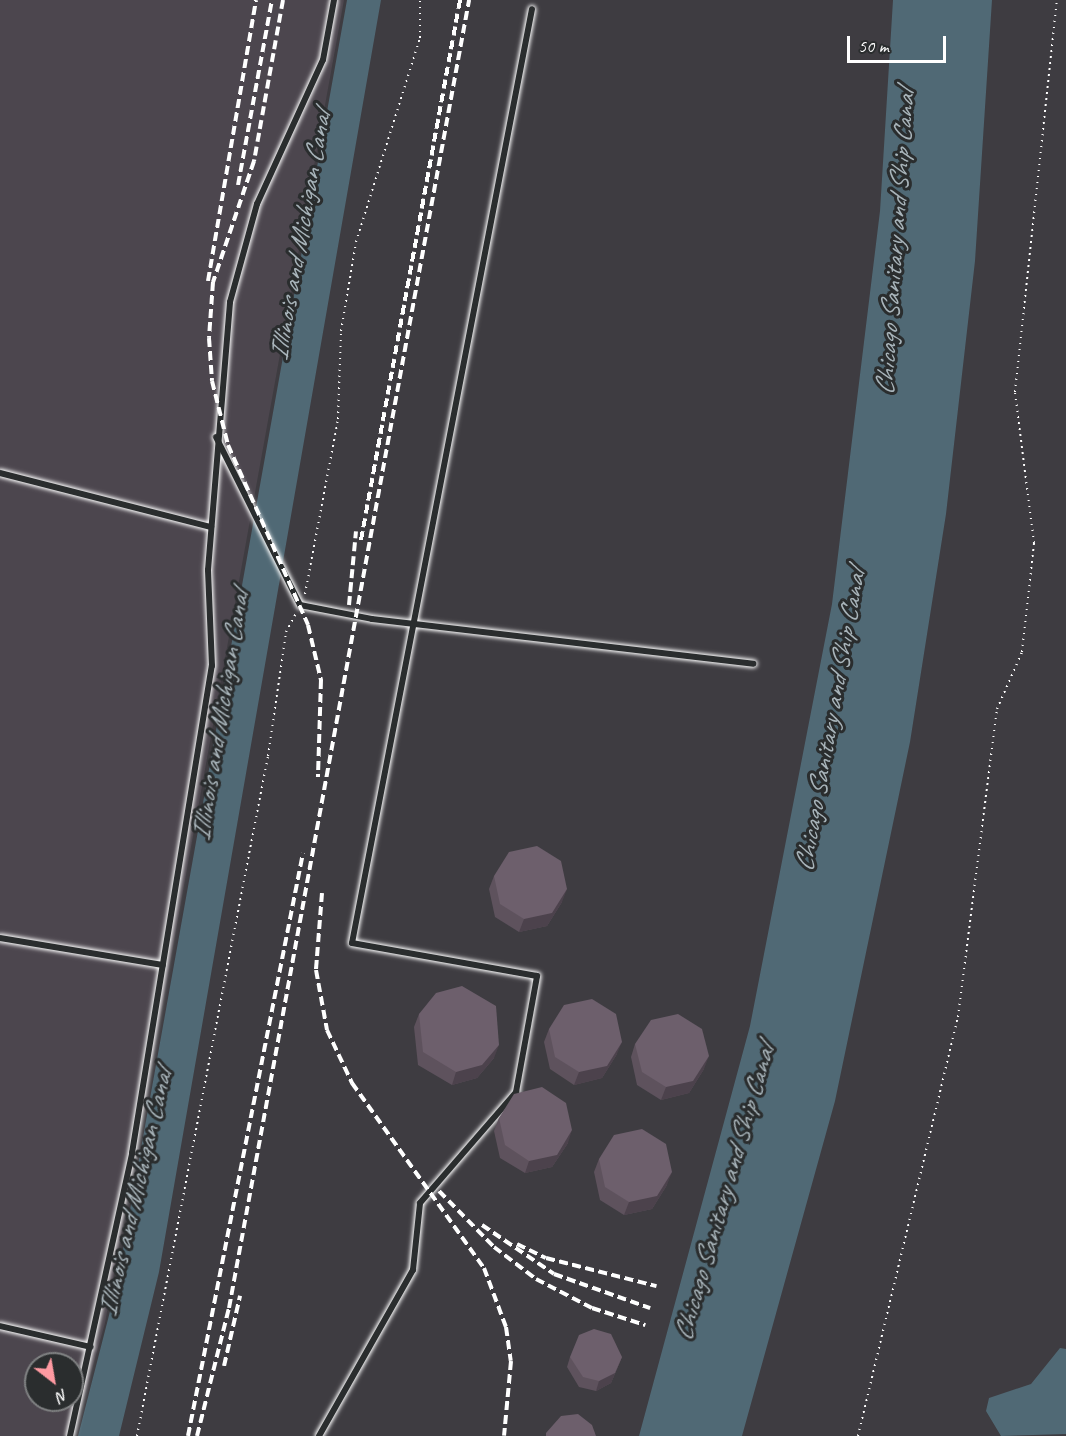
<!DOCTYPE html>
<style>
body{margin:0}
#map{position:relative;width:1066px;height:1436px;overflow:hidden;background:#3e3c41;font-family:Caveat,sans-serif}
div>[style]{position:absolute}
[style*='--x']{left:calc(var(--x)*1px);top:calc(var(--y)*1px);width:calc(var(--w)*1px);rotate:calc(var(--a)*1deg)}
.built>*{inset:0;background:#4c464e}
.water>*{inset:0;background:#506975}
.path>*{height:2px;margin-top:-1px;transform-origin:0;background:repeating-linear-gradient(90deg,#fff 0 1.5px,transparent 0 6px)}
.roads{filter:drop-shadow(0 0 2px #fff) drop-shadow(0 0 2px #fff)}
.lane>*{height:6px;margin:-3px;padding:0 3px;transform-origin:3px;border-radius:3px;background:#2a2d2e}
.rail>*{height:4px;margin-top:-2px;transform-origin:0;background:repeating-linear-gradient(90deg,#fff 0 9px,transparent 0 13.5px)}
.wall>*{inset:0;background:#5e525d}
.shaded-wall>*{inset:0;background:#4c424c}
.building>*{inset:0;background:#6d5f6c}
span{translate:-50% -50%;white-space:nowrap;text-align:center;line-height:1.15;-webkit-text-stroke:6px #2a2d2e;paint-order:stroke}
.water-label{font-size:27px;color:#a8b4ba;font-style:italic}
.north{position:absolute;left:24px;top:1352px;width:60px;height:60px;box-sizing:border-box;background:#2a2d2e;border:2px solid #7f8182;border-radius:50%;rotate:149deg;font-size:16px;font-weight:700;line-height:24px;text-align:center;color:#fff}
.north::after{content:'';display:block;margin:auto;width:21px;height:27px;background:#ff9aa2;clip-path:polygon(50% 0,100% 100%,50% 72%,0 100%)}
.scale{position:absolute;left:847px;top:36px;width:99px;height:27px;box-sizing:border-box;border:3px solid #fff;border-top:0;padding-left:8px;font-size:18px;line-height:21px;white-space:nowrap;color:#fff;-webkit-text-stroke:4px #2a2d2e;paint-order:stroke}
</style>
<div id="map">
<div class="built">
<div style="clip-path:polygon(evenodd,0 0,344px 0,105px 1323px,73px 1436px,0 1436px,0 0,36px 1364px,72px 1364px,72px 1400px,36px 1400px,36px 1364px)"></div>
</div>
<div class="water">
<div style="clip-path:polygon(347px 0,381px 0,159px 1272px,119px 1436px,78px 1436px,116px 1288px)"></div>
<div style="clip-path:polygon(893px 0,992px 0,975px 261px,946px 514px,910px 742px,835px 1101px,742px 1436px,639px 1436px,750px 1026px,832px 604px,880px 211px)"></div>
<div style="clip-path:polygon(1060px 1348px,1066px 1349px,1066px 1434px,1001px 1436px,986px 1411px,989px 1398px,1031px 1384px)"></div>
</div>
<div class="path">
<div style="--x:305;--y:594;--w:178;--a:-79.3"></div>
<div style="--x:338;--y:419;--w:88;--a:-88"></div>
<div style="--x:341;--y:331;--w:90;--a:-80.4"></div>
<div style="--x:356;--y:242;--w:214;--a:-72.6"></div>
<div style="--x:420;--y:38;--w:38;--a:-90"></div>
<div style="--x:137;--y:1436;--w:693;--a:-79.1"></div>
<div style="--x:268;--y:756;--w:125;--a:-81.7"></div>
<div style="--x:286;--y:632;--w:21;--a:-62"></div>
<div style="--x:858;--y:1436;--w:431;--a:-76.6"></div>
<div style="--x:958;--y:1017;--w:310;--a:-82.8"></div>
<div style="--x:997;--y:709;--w:62;--a:-66.3"></div>
<div style="--x:1022;--y:652;--w:110;--a:-83.7"></div>
<div style="--x:1034;--y:543;--w:152;--a:-97.2"></div>
<div style="--x:1015;--y:392;--w:394;--a:-83.9"></div>
</div>
<div class="roads">
<div class="lane">
<div style="--x:216;--y:437;--w:188;--a:63.4"></div>
<div style="--x:300;--y:605;--w:73;--a:11"></div>
<div style="--x:372;--y:619;--w:384;--a:6.7"></div>
<div style="--x:0;--y:473;--w:218;--a:14.4"></div>
<div style="--x:0;--y:938;--w:165;--a:9.4"></div>
<div style="--x:0;--y:1326;--w:93;--a:13"></div>
<div style="--x:70;--y:1436;--w:290;--a:-77.6"></div>
<div style="--x:132;--y:1153;--w:494;--a:-80.7"></div>
<div style="--x:212;--y:666;--w:96;--a:-92.4"></div>
<div style="--x:208;--y:570;--w:269;--a:-85.3"></div>
<div style="--x:230;--y:302;--w:102;--a:-74.6"></div>
<div style="--x:257;--y:204;--w:158;--a:-65.4"></div>
<div style="--x:323;--y:60;--w:61;--a:-79.6"></div>
<div style="--x:319;--y:1436;--w:191;--a:-60.5"></div>
<div style="--x:413;--y:1270;--w:67;--a:-84"></div>
<div style="--x:420;--y:1203;--w:147;--a:-49.1"></div>
<div style="--x:516;--y:1092;--w:118;--a:-79.7"></div>
<div style="--x:537;--y:976;--w:188;--a:-169.9"></div>
<div style="--x:352;--y:943;--w:951;--a:-79.09"></div>
</div>
</div>
<div class="rail">
<div style="--x:283;--y:0;--w:164;--a:100.2"></div>
<div style="--x:254;--y:161;--w:128;--a:108.7"></div>
<div style="--x:213;--y:282;--w:56;--a:94.1"></div>
<div style="--x:209;--y:338;--w:43;--a:86"></div>
<div style="--x:212;--y:381;--w:66;--a:76"></div>
<div style="--x:228;--y:445;--w:197;--a:66"></div>
<div style="--x:308;--y:625;--w:57;--a:76.7"></div>
<div style="--x:321;--y:680;--w:97;--a:91.8"></div>
<div style="--x:238;--y:185;--w:188;--a:-79.6"></div>
<div style="--x:208;--y:281;--w:285;--a:-80.3"></div>
<div style="--x:361;--y:540;--w:549;--a:-79.61"></div>
<div style="--x:349;--y:605;--w:74;--a:-84.6"></div>
<div style="--x:322;--y:893;--w:77;--a:94.5"></div>
<div style="--x:316;--y:970;--w:61;--a:79.6"></div>
<div style="--x:327;--y:1030;--w:59;--a:64.7"></div>
<div style="--x:352;--y:1083;--w:227;--a:54.5"></div>
<div style="--x:484;--y:1268;--w:63;--a:69.6"></div>
<div style="--x:506;--y:1327;--w:34;--a:82"></div>
<div style="--x:511;--y:1361;--w:75;--a:95.3"></div>
<div style="--x:439;--y:1191;--w:78;--a:45.5"></div>
<div style="--x:494;--y:1247;--w:53;--a:37.3"></div>
<div style="--x:536;--y:1279;--w:63;--a:27.4"></div>
<div style="--x:592;--y:1308;--w:56;--a:17.8"></div>
<div style="--x:482;--y:1225;--w:87;--a:34.2"></div>
<div style="--x:554;--y:1274;--w:102;--a:19.5"></div>
<div style="--x:517;--y:1244;--w:32;--a:26"></div>
<div style="--x:546;--y:1258;--w:114;--a:14.3"></div>
<div style="--x:224;--y:1366;--w:72;--a:-77.1"></div>
<div style="--x:188;--y:1436;--w:594;--a:-78.84"></div>
<div style="--x:197;--y:1436;--w:132;--a:-76"></div>
<div style="--x:229;--y:1308;--w:1330;--a:-79.6"></div>
</div>
<div class="wall">
<div style="clip-path:polygon(494px 876px,562px 902px,547px 926px,519px 932px,495px 917px,489px 889px)"></div>
<div style="clip-path:polygon(419px 1014px,494px 1058px,477px 1078px,452px 1085px,418px 1065px,414px 1027px)"></div>
<div style="clip-path:polygon(549px 1029px,617px 1054px,602px 1078px,574px 1085px,550px 1069px,544px 1042px)"></div>
<div style="clip-path:polygon(635px 1044px,704px 1069px,689px 1093px,661px 1100px,637px 1085px,631px 1057px)"></div>
<div style="clip-path:polygon(499px 1118px,568px 1143px,552px 1167px,525px 1173px,500px 1158px,494px 1131px)"></div>
<div style="clip-path:polygon(599px 1159px,667px 1185px,652px 1209px,624px 1215px,600px 1200px,594px 1172px)"></div>
<div style="clip-path:polygon(570px 1357px,622px 1357px,611px 1383px,596px 1391px,579px 1387px,567px 1367px)"></div>
</div>
<div class="shaded-wall">
<div style="clip-path:polygon(567px 889px,562px 902px,547px 926px,519px 932px,524px 919px)"></div>
<div style="clip-path:polygon(622px 1042px,617px 1054px,602px 1078px,574px 1085px,579px 1072px)"></div>
<div style="clip-path:polygon(499px 1045px,494px 1058px,477px 1078px,452px 1085px,456px 1072px)"></div>
<div style="clip-path:polygon(709px 1056px,704px 1069px,689px 1093px,661px 1100px,666px 1087px)"></div>
<div style="clip-path:polygon(572px 1130px,568px 1143px,552px 1167px,525px 1173px,529px 1161px)"></div>
<div style="clip-path:polygon(672px 1172px,667px 1185px,652px 1209px,624px 1215px,629px 1202px)"></div>
<div style="clip-path:polygon(622px 1357px,611px 1383px,596px 1391px,599px 1381px)"></div>
</div>
<div class="building">
<div style="clip-path:polygon(537px 846px,561px 861px,567px 889px,552px 913px,524px 919px,500px 904px,494px 876px,509px 852px)"></div>
<div style="clip-path:polygon(462px 986px,496px 1006px,499px 1045px,482px 1065px,456px 1072px,423px 1052px,419px 1014px,436px 993px)"></div>
<div style="clip-path:polygon(592px 999px,616px 1014px,622px 1042px,607px 1066px,579px 1072px,555px 1057px,549px 1029px,564px 1005px)"></div>
<div style="clip-path:polygon(678px 1014px,702px 1029px,709px 1056px,693px 1081px,666px 1087px,642px 1072px,635px 1044px,651px 1020px)"></div>
<div style="clip-path:polygon(542px 1087px,566px 1103px,572px 1130px,557px 1155px,529px 1161px,505px 1145px,499px 1118px,514px 1094px)"></div>
<div style="clip-path:polygon(642px 1129px,666px 1144px,672px 1172px,657px 1196px,629px 1202px,605px 1187px,599px 1159px,614px 1135px)"></div>
<div style="clip-path:polygon(594px 1329px,611px 1334px,622px 1357px,615px 1373px,599px 1381px,583px 1377px,570px 1357px,579px 1335px)"></div>
<div style="clip-path:polygon(578px 1414px,592px 1425px,596px 1436px,546px 1436px,546px 1433px,561px 1416px)"></div>
</div>
<div class="water-label">
<span style="left:300px;top:236px;rotate:-80deg">Illinois and Michigan Canal</span>
<span style="left:895px;top:243px;rotate:-86deg">Chicago Sanitary and Ship Canal</span>
<span style="left:220px;top:716px;rotate:-81deg">Illinois and Michigan Canal</span>
<span style="left:830px;top:721px;rotate:-80deg">Chicago Sanitary and Ship Canal</span>
<span style="left:135px;top:1193px;rotate:-77deg">Illinois and Michigan Canal</span>
<span style="left:724px;top:1193px;rotate:-74deg">Chicago Sanitary and Ship Canal</span>
</div>
<div class="north">N</div>
<div class="scale">50 m</div>
</div>
